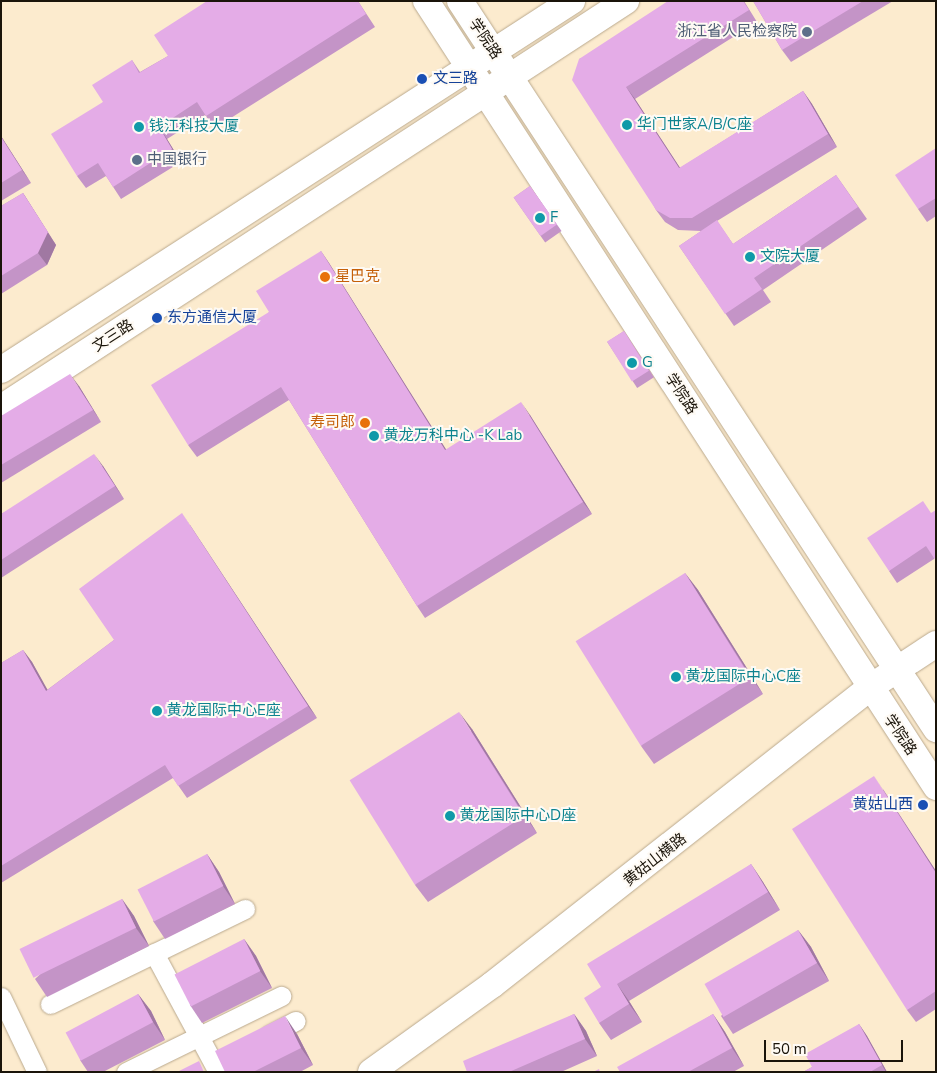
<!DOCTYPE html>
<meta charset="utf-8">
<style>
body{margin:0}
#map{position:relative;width:937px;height:1073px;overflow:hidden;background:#fcebce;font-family:"Nunito Sans","Noto Sans SC",sans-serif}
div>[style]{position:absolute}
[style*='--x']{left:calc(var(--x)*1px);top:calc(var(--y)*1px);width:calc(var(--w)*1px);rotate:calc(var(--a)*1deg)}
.roads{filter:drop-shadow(0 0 1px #baa98e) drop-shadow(0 0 1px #baa98e)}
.street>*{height:19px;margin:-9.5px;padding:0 9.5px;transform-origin:9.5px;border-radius:9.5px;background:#fff}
.secondary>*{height:26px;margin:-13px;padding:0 13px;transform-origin:13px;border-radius:13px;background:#fff}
.wall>*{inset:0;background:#c494c7;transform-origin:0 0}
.shaded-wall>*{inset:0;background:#a078a2}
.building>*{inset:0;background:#e4ace7;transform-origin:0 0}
.dots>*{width:14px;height:14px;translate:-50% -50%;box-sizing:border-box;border:2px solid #fefaf4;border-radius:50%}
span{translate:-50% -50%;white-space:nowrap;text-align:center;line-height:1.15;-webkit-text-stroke:4px #fefaf4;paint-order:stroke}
.service-label{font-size:15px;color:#4e5e75}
.right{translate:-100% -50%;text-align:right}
.left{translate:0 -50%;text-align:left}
.street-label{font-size:15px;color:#1a140a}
.transit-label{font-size:15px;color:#164399}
.culture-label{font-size:15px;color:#0d838f}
.food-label{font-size:15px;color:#c56008}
.frame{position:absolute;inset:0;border:2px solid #1a140a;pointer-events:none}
.scale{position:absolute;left:764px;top:1040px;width:139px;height:22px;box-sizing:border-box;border:2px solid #1a140a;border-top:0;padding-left:6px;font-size:15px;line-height:18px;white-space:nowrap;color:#1a140a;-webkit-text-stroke:4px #fefaf4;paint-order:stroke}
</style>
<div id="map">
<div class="roads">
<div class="street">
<div style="--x:154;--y:953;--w:135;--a:61.7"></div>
<div style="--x:1;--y:997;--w:83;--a:64.4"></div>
<div style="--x:50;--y:1004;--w:217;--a:-26"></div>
<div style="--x:269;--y:1035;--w:30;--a:-28"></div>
<div style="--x:126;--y:1072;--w:173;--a:-26.1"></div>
</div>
<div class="secondary">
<div style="--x:426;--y:1;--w:937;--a:57.02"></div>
<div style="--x:460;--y:1;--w:870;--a:56.82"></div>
<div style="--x:1;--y:370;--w:680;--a:-32.87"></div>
<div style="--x:1;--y:408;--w:746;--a:-33.07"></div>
<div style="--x:371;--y:1072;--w:149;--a:-35.7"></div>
<div style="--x:492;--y:985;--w:480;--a:-38.2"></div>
<div style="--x:869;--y:688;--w:80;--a:-33.3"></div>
</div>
</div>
<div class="wall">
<div style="clip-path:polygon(207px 1px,358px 1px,375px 27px,215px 128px,205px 115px,167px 139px,181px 162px,121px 199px,106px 176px,86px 188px,77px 176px,103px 102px,132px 60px,140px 72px,168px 56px)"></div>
<div style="clip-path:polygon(744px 1px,757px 22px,635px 99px,680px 168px,803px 91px,812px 104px,837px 147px,717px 221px,733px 244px,836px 175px,867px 219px,763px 290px,771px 302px,734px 326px,679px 246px,710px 225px,701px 231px,678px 230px,665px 222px,656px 210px,579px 59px)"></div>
<div style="clip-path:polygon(753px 1px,893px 1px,791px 62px,782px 50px)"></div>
<div style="clip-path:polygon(1px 136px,31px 183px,1px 201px)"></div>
<div style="clip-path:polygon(936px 148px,936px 216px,927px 222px,918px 209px)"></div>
<div style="left:530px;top:186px;width:55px;height:20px;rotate:55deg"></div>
<div style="clip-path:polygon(23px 193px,56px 245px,47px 265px,1px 294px,1px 206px)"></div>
<div style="clip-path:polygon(321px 251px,329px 263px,446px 450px,530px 415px,592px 514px,425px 618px,417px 606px,289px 400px,197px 457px,188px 445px,269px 312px)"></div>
<div style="left:624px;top:331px;width:55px;height:20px;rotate:57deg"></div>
<div style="clip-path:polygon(79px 386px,101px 422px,1px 483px,1px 416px)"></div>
<div style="clip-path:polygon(103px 466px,124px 499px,1px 578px,1px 514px)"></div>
<div style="clip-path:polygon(931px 513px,934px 559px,897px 583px,889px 571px)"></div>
<div style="clip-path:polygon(190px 525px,317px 718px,187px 798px,173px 778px,1px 883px,1px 663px,23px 650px,32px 662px,47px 690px,114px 640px)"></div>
<div style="clip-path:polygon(685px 573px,698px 590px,763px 694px,654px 764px,641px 746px)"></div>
<div style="clip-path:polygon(472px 729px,537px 833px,428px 902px,415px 885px)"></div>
<div style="clip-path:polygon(883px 789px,936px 871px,936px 1009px,916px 1022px,907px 1010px)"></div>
<div style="clip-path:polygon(207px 854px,219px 872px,235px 904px,165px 939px,153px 921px)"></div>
<div style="clip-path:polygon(751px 864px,763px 882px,780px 910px,629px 1001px,642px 1022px,611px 1040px,599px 1023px,601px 987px)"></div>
<div style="clip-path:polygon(122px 899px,134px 916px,149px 946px,47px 997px,35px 979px)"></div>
<div style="clip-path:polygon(798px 930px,811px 947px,829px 981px,733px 1034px,721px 1016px)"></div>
<div style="clip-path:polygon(244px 939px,256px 956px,272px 988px,202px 1023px,190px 1005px)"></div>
<div style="clip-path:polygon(138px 994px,151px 1011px,165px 1040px,103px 1072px,88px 1072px,80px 1060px)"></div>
<div style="clip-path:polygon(574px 1014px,586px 1031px,597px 1056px,561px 1072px,467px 1072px)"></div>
<div style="clip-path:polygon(713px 1014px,725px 1032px,744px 1066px,733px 1072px,620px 1072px)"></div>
<div style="clip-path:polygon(859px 1024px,867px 1036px,887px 1072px,803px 1072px,812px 1067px)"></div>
<div style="clip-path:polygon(297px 1034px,313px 1065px,300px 1072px,225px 1072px)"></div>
</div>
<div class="shaded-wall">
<div style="clip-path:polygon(626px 87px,635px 99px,688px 180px,679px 168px)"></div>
<div style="clip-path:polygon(803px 91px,812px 104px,837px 147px,828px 134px)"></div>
<div style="clip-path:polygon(159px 127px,167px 139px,181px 162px,172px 149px)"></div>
<div style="clip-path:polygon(1px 136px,31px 183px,22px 170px,1px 137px)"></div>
<div style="clip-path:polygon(23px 193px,56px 245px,47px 265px,38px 253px)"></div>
<div style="clip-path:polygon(321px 251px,329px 263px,454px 462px,445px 450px)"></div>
<div style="clip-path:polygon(70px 374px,79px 386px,101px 422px,93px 410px)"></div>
<div style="clip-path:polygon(521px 402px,530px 415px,592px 514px,583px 502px)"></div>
<div style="clip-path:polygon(94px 454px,103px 466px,124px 499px,115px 486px)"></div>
<div style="clip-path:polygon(182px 513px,190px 525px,317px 718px,308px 706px)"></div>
<div style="clip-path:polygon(685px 573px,698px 590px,763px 694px,751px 677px)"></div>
<div style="clip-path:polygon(23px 650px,32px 662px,55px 703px,46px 691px)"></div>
<div style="clip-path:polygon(459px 712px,472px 729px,537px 833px,525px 816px)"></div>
<div style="clip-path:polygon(874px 776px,936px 871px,936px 873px)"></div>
<div style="clip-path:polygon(207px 854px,219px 872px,235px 904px,223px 886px)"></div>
<div style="clip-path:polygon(751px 864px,763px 882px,780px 910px,768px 892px)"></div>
<div style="clip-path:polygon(122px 899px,134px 916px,149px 946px,136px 928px)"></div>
<div style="clip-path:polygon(798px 930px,811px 947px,829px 981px,817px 963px)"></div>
<div style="clip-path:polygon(244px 939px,256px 956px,272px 988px,260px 971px)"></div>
<div style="clip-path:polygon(617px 984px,629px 1001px,642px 1022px,629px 1004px)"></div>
<div style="clip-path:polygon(138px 994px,151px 1011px,165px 1040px,153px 1022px)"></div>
<div style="clip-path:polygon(574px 1014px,586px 1031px,597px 1056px,585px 1039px)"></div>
<div style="clip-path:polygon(713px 1014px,725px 1032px,744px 1066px,732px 1048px)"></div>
<div style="clip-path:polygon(285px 1016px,297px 1034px,313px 1065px,301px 1048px)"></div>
<div style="clip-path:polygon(859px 1024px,867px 1036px,887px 1072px,886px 1072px,882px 1065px)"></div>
</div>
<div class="building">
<div style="clip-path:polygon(207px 1px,358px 1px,366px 14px,206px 116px,197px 102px,159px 127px,172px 149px,113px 187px,98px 163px,77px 176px,51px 134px,103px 102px,92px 85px,132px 60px,139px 73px,168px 56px,154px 35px)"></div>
<div style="clip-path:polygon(668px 1px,743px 1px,749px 10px,626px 87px,679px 168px,803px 91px,828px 134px,692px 218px,670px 218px,656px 210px,572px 80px,579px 59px)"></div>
<div style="clip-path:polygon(753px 1px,863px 1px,782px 50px)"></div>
<div style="clip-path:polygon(1px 137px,22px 170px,1px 183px)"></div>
<div style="clip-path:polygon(936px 148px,936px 198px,918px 209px,895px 175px)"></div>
<div style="clip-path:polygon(836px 175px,858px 207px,754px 278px,762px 289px,725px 314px,679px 246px,717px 220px,733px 244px)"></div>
<div style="left:530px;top:186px;width:47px;height:20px;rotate:55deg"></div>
<div style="clip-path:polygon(23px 193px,48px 232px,38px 253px,1px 276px,1px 206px)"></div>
<div style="clip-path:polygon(321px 251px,445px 450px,521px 402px,583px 502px,417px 606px,281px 387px,188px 445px,151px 385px,269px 312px,256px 291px)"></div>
<div style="left:624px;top:331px;width:47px;height:20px;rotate:58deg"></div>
<div style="clip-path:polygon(70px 374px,93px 410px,1px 465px,1px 416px)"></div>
<div style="clip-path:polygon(94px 454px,115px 486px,1px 560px,1px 514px)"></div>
<div style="clip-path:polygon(923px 501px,931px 513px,936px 510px,936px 561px,926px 546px,889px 571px,867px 538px)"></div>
<div style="clip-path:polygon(182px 513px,308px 706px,178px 786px,165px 765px,1px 866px,1px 663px,23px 650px,46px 691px,114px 640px,79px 589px)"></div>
<div style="left:685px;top:573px;width:123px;height:129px;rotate:58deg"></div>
<div style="left:459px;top:712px;width:123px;height:129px;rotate:58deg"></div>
<div style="clip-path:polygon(874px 776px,936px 873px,936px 991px,907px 1010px,792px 829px)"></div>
<div style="left:207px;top:854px;width:36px;height:78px;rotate:63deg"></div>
<div style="clip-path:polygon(751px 864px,768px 892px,617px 984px,629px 1004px,599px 1023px,584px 998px,601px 987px,587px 964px)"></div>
<div style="left:122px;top:899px;width:32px;height:114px;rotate:64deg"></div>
<div style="left:798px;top:930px;width:38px;height:108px;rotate:60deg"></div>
<div style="left:244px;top:939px;width:36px;height:78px;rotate:63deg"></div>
<div style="left:138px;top:994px;width:32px;height:82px;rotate:62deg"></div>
<div style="clip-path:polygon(574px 1014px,585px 1039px,509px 1072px,467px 1072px,463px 1061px)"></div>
<div style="clip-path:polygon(713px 1014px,732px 1048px,688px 1072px,620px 1072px,617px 1067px)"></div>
<div style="clip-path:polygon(285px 1016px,301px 1048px,253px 1072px,225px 1072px,215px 1051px)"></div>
<div style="clip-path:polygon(859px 1024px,882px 1065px,870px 1072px,803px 1072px,812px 1067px,805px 1054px)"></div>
<div style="clip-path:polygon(199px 1061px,204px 1072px,177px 1072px)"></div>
<div style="clip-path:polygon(599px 1069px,600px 1072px,593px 1072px)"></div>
</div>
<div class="dots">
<div style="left:807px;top:32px;background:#5c6f8a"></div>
<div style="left:422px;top:79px;background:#1a4fb4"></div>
<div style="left:627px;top:125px;background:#0f9aa8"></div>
<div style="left:139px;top:127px;background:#0f9aa8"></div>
<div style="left:137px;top:160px;background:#5c6f8a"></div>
<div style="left:540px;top:218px;background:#0f9aa8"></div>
<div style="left:750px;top:257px;background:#0f9aa8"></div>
<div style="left:325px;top:277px;background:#e8710a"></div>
<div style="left:157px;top:318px;background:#1a4fb4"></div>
<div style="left:632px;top:363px;background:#0f9aa8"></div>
<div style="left:365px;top:423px;background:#e8710a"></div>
<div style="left:374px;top:436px;background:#0f9aa8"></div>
<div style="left:676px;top:677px;background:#0f9aa8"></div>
<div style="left:157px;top:711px;background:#0f9aa8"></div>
<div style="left:923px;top:805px;background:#1a4fb4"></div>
<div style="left:450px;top:816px;background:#0f9aa8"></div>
</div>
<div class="service-label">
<span class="right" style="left:797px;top:32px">浙江省人民检察院</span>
<span class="left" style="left:147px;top:160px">中国银行</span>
</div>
<div class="street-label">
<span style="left:485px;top:39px;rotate:56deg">学院路</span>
<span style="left:113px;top:336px;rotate:-33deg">文三路</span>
<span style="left:681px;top:394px;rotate:57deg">学院路</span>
<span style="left:900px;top:735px;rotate:56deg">学院路</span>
<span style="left:655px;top:860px;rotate:-38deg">黄姑山横路</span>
</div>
<div class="transit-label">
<span class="left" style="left:433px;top:79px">文三路</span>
<span class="left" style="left:167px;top:318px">东方通信大厦</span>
<span class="right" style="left:913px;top:805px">黄姑山西</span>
</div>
<div class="culture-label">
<span class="left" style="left:637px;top:125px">华门世家A/B/C座</span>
<span class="left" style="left:149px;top:127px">钱江科技大厦</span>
<span class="left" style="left:550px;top:218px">F</span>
<span class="left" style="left:760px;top:257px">文院大厦</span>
<span class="left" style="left:642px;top:363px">G</span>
<span class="left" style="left:384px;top:436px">黄龙万科中心 -K Lab</span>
<span class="left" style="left:686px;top:677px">黄龙国际中心C座</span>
<span class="left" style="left:167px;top:711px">黄龙国际中心E座</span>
<span class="left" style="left:460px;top:816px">黄龙国际中心D座</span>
</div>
<div class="food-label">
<span class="left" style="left:335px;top:277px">星巴克</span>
<span class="right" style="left:355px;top:423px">寿司郎</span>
</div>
<div class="frame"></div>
<div class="scale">50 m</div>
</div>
